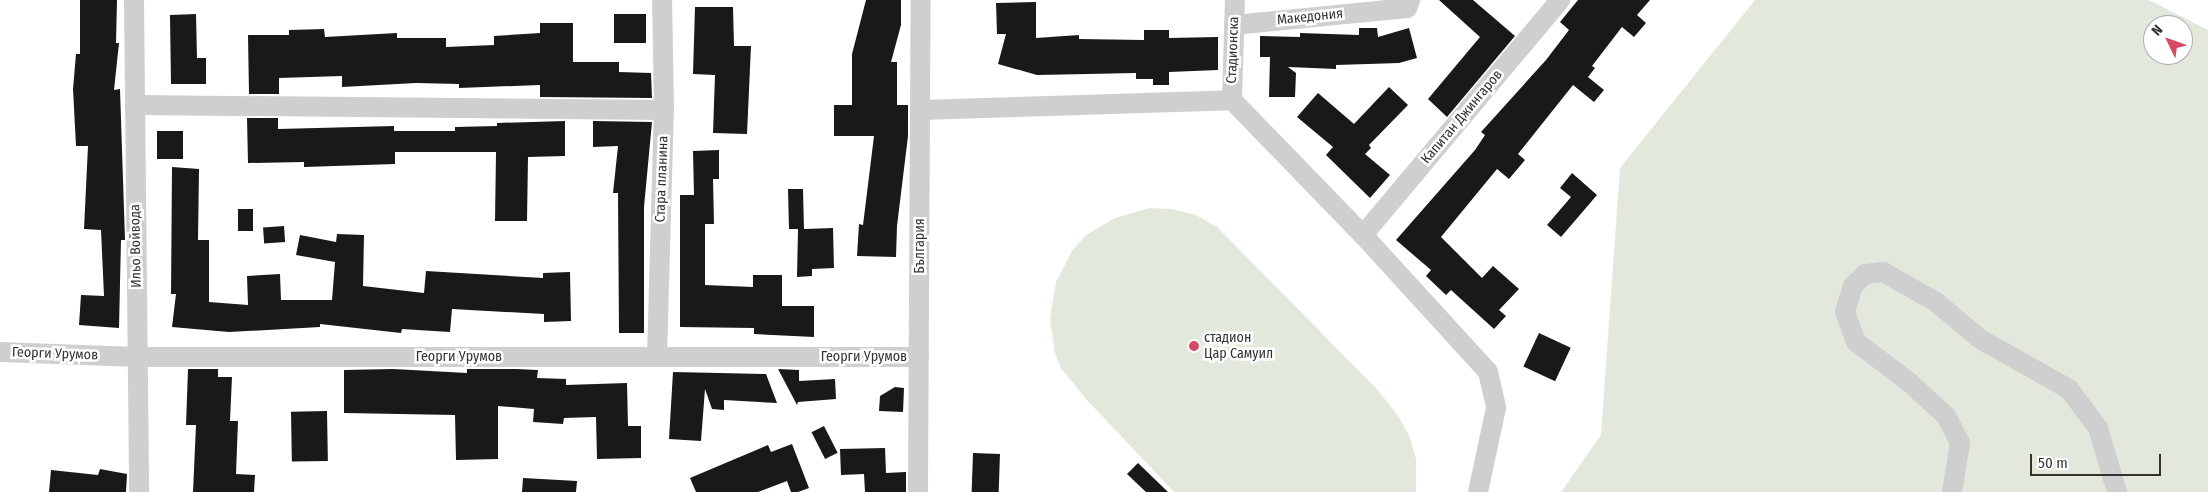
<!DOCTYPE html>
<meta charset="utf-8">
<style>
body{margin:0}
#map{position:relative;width:2208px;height:492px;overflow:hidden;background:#fff;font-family:"Fira Sans Condensed",sans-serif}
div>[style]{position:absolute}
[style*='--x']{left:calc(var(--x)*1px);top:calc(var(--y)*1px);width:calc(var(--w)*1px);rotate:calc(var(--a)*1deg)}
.green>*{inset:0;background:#e3e8dc}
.building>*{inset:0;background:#191919;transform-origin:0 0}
.minor>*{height:20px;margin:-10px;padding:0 10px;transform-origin:10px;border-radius:10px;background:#cfcfcf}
.dots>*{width:14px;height:14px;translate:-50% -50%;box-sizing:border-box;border:2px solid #fff;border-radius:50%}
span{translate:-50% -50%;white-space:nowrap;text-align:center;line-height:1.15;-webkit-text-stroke:5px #fff;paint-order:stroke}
.street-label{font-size:14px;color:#323232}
.poi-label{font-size:14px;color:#323232}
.left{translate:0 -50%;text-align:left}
.north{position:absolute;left:2143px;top:15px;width:50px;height:50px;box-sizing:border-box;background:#fff;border:1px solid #adadad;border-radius:50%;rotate:312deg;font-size:14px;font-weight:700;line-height:20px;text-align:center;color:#323232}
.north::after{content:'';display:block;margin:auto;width:18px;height:22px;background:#d44a65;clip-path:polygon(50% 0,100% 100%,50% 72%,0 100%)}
.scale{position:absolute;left:2030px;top:454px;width:131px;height:22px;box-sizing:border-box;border:2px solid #323232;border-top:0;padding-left:6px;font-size:15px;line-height:18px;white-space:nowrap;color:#323232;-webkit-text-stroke:4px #fff;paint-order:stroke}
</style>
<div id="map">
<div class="green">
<div style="clip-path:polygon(evenodd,1755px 0,2149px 0,2208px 30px,2208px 492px,1561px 492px,1601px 435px,1620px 168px,1755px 0,2153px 25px,2183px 25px,2183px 55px,2153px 55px,2153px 25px)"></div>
<div style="clip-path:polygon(1150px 208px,1172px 209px,1196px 215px,1217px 227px,1375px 387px,1396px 413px,1409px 435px,1416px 459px,1416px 492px,1174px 492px,1086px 399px,1061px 368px,1055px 354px,1050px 318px,1056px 282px,1072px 251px,1086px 235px,1115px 218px)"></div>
</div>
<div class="building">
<div style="clip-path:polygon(80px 0,117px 0,116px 43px,119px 43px,114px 90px,120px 89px,125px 240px,121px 240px,119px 328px,79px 325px,81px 295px,104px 296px,101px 230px,84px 229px,88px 146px,76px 146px,73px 89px,76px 54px,80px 54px)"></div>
<div style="clip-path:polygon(866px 0,901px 0,901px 25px,891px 62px,897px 62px,897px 105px,908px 105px,908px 136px,897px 226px,896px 257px,857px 256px,859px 224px,863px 225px,874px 136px,834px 136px,834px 105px,852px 105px,852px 54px)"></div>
<div style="clip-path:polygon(1439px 0,1473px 0,1515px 36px,1447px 117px,1428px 99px,1480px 37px)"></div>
<div style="clip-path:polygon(1578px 0,1650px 0,1637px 15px,1646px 23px,1634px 37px,1622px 27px,1592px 66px,1595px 68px,1588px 77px,1604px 90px,1594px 102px,1573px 85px,1518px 154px,1525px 160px,1509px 179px,1497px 169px,1441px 237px,1482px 278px,1493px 266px,1519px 289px,1499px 310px,1506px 316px,1494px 329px,1451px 290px,1446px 295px,1426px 276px,1431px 270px,1396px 240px,1475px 150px,1485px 135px,1481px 132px,1546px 60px,1569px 30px,1560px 22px)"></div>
<div style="clip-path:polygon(1036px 2px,1036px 38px,1079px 35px,1079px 39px,1144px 40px,1144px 30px,1169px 30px,1169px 38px,1218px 37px,1218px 70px,1169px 72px,1169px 85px,1153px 85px,1153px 79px,1136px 79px,1136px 73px,1037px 75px,998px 64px,1006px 34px,997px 34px,996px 3px)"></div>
<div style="clip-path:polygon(695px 7px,733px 7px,734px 46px,751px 46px,747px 134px,713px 133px,715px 75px,693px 74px)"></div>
<div style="clip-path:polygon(196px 14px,197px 58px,206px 58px,206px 84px,171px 84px,170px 15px)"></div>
<div style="left:614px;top:14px;width:32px;height:29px"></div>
<div style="clip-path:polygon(540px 23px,573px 23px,573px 62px,619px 62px,619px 72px,651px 73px,652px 98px,540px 97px,540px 85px,459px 88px,459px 84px,416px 83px,342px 87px,342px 76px,279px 78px,279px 94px,249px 94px,248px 35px,289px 35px,289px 30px,324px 29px,325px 37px,397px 33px,397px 38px,446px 38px,446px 47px,494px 45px,494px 36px,540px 33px)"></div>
<div style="clip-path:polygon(1359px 28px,1377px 28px,1378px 37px,1409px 28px,1417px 58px,1399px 63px,1336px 65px,1336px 69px,1288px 67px,1296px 73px,1295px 97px,1269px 97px,1270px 57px,1260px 57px,1260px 36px,1300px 37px,1300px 33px,1359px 35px)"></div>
<div style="clip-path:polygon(1389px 87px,1408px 105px,1369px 145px,1371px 148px,1365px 154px,1390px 175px,1370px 198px,1326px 155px,1333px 147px,1297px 117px,1318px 93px,1354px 124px)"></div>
<div style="clip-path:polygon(247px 118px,278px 118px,278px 129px,394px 126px,394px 131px,455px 131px,455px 127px,497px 126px,497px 123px,565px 121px,565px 156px,528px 157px,527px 221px,495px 221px,496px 152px,395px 152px,395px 164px,304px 167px,304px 162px,248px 163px)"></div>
<div style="clip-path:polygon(593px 121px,652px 122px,644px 207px,644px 333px,619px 333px,618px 193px,613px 193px,618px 146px,593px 147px)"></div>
<div style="left:183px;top:131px;width:28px;height:26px;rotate:90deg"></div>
<div style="clip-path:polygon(719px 150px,719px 179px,713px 179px,714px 224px,705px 224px,705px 285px,753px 287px,753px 275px,782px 275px,782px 306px,814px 306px,814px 337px,754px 334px,754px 328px,680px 327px,680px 195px,694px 195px,693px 151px)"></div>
<div style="clip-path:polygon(172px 167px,199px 169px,198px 240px,209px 240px,209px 302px,248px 305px,247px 276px,280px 274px,281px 300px,332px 300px,335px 262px,296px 255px,300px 235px,336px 242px,337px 234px,364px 235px,363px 286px,424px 293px,426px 271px,543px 278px,543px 273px,570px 272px,571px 321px,544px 322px,544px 314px,452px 309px,450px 332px,402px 329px,401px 333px,320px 324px,320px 327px,229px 332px,172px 327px,176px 294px,171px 294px)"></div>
<div style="clip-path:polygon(1572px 173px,1597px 195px,1561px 237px,1547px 225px,1571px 197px,1560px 188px)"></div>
<div style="clip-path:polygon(788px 189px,803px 189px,804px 229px,833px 228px,834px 268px,812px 269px,812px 276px,797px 277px,798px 229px,789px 229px)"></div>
<div style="left:238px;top:209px;width:15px;height:22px"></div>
<div style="left:284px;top:226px;width:16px;height:21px;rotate:86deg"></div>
<div style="left:1539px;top:333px;width:35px;height:37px;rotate:25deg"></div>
<div style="clip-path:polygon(188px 369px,218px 369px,218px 377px,232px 377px,230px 421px,238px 421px,236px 474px,255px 475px,254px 492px,193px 492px,196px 425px,186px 425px)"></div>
<div style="clip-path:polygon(393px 369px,467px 373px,467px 369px,516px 369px,538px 370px,537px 378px,566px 379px,566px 385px,627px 383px,628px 426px,641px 426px,641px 458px,597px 459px,596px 417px,564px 418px,563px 424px,533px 422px,534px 409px,498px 406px,498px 459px,456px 460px,455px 415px,344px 413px,344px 370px)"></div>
<div style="clip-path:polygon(778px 369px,799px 370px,799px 381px,835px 379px,836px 399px,798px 402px,797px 405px)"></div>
<div style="clip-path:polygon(673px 372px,766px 374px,777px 403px,724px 400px,724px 410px,712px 409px,705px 389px,701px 441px,669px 439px)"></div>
<div style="clip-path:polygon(895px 387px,904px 388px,903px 412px,879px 411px,880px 396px)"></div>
<div style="left:327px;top:411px;width:50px;height:36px;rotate:89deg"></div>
<div style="left:824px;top:426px;width:30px;height:14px;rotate:63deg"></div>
<div style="clip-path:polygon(792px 444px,809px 488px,798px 492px,791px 492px,787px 481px,758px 492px,696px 492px,690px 478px,768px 445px,771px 452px)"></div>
<div style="clip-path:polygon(885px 448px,886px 473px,906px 472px,906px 492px,865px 492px,864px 474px,841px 475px,840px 449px)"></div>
<div style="left:973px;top:453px;width:27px;height:39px;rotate:2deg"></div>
<div style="clip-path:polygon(1138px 463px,1168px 492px,1146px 492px,1127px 474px)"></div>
<div style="clip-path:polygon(100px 469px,127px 474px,126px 492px,49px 492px,51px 470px,98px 475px)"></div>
<div style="clip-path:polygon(523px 478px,577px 481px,576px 492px,522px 492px)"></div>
</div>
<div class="minor">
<div style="--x:134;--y:0;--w:492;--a:89.4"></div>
<div style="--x:1234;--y:25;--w:174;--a:-5.6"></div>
<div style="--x:1407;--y:8;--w:9;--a:-69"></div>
<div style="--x:1232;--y:100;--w:100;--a:-88.3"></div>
<div style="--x:135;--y:105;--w:529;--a:0.54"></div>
<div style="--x:920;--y:110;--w:312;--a:-1.8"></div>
<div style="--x:1232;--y:100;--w:188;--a:45.9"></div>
<div style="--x:1363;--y:235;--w:185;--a:47.6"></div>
<div style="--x:1488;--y:372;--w:37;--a:77"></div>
<div style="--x:1496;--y:408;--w:86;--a:102.1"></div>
<div style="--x:1363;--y:235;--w:307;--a:-50"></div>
<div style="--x:0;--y:352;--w:137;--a:2.1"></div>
<div style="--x:137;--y:357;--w:782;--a:0"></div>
<div style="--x:657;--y:357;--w:247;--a:-88.4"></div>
<div style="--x:664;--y:110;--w:110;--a:-91"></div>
<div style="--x:918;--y:492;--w:492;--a:-89.7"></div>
<div style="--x:1952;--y:492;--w:50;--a:-80.7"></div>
<div style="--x:1960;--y:443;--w:30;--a:-117"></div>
<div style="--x:1946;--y:416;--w:50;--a:-137.4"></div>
<div style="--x:1909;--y:382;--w:66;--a:-143"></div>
<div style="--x:1856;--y:342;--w:32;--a:-110"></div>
<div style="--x:1845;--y:312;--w:27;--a:-73"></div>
<div style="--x:1853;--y:286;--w:17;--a:-45"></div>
<div style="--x:1865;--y:274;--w:18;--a:-6"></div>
<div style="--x:1883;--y:272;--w:61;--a:29.5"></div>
<div style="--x:1936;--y:302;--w:57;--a:40.1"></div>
<div style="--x:1980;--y:339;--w:102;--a:29.3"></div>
<div style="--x:2069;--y:389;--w:49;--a:53.4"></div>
<div style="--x:2098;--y:428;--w:67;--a:73.5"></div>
</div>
<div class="dots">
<div style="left:1194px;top:346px;background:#d44a65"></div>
</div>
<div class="street-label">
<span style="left:1310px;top:17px;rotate:-6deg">Македония</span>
<span style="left:1233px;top:50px;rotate:-88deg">Стадионска</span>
<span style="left:1462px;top:117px;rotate:-50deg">Капитан Джингаров</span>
<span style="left:662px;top:179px;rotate:-88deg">Стара планина</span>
<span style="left:136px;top:246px;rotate:-91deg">Ильо Войвода</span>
<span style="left:920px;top:246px;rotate:-90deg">България</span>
<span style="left:55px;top:354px;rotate:2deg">Георги Урумов</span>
<span style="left:459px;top:357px">Георги Урумов</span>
<span style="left:864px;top:357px">Георги Урумов</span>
</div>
<div class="poi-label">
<span class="left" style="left:1204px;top:346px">стадион<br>Цар Самуил</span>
</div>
<div class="north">N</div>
<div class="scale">50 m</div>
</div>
